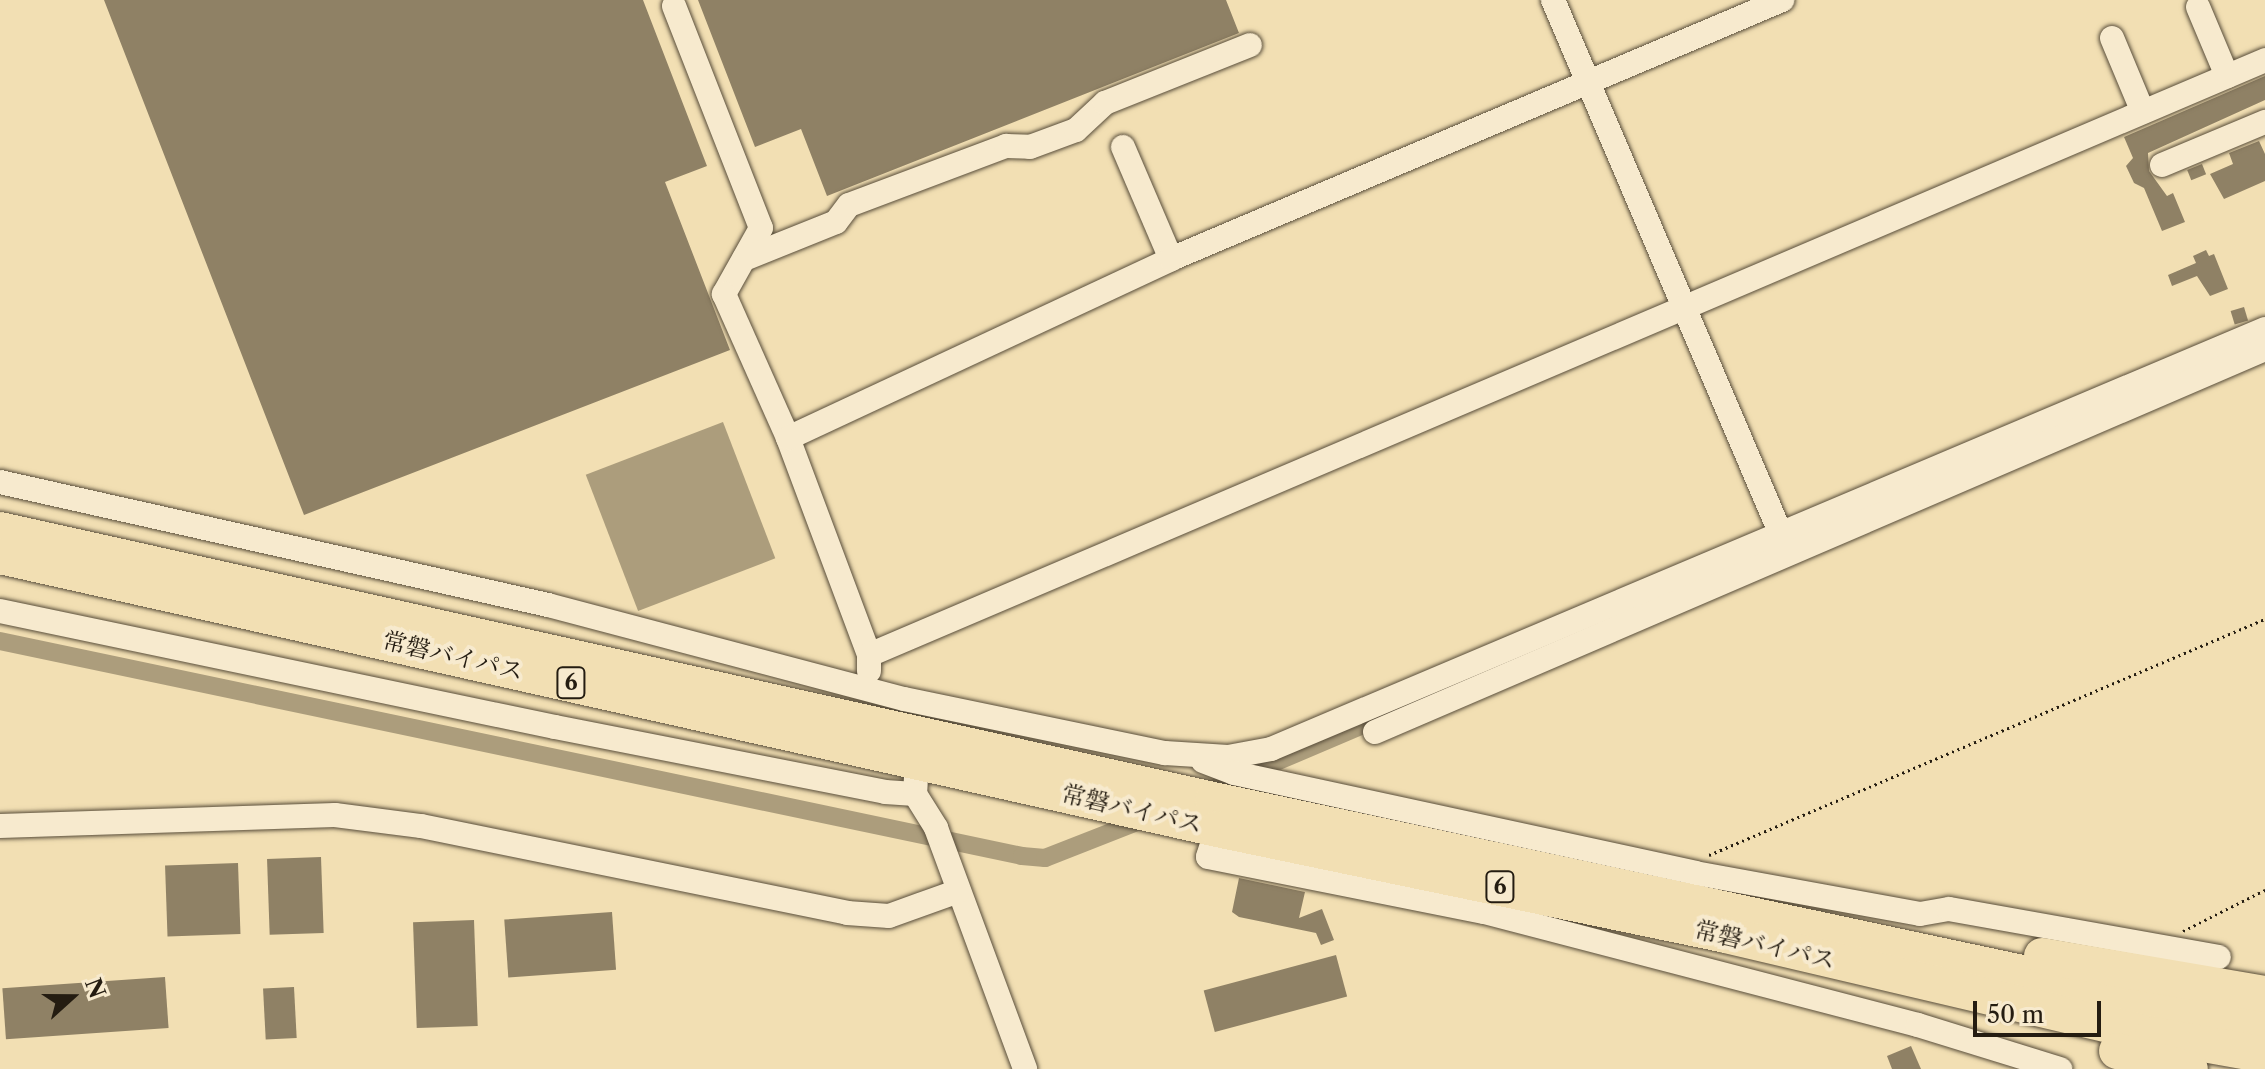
<!DOCTYPE html>
<meta charset="utf-8">
<style>
body{margin:0}
#map{position:relative;width:2265px;height:1069px;overflow:hidden;background:#f2dfb3;font-family:"Libre Caslon Text","Noto Serif JP",serif}
div>[style]{position:absolute}
[style*='--x']{left:calc(var(--x)*1px);top:calc(var(--y)*1px);width:calc(var(--w)*1px);rotate:calc(var(--a)*1deg)}
.water>*{inset:0;background:#ac9d7c;transform-origin:0 0}
.canal>*{height:18px;margin:-9px;padding:0 9px;transform-origin:9px;border-radius:9px;background:#ac9d7c}
.building>*{inset:0;background:#8f8165;transform-origin:0 0}
.path>*{height:3px;margin-top:-1.5px;transform-origin:0;background:repeating-linear-gradient(90deg,#241c11 0 2px,transparent 0 6px)}
.roads{filter:drop-shadow(0 0 2px #584d3a) drop-shadow(0 0 2px #584d3a)}
.minor>*{height:24px;margin:-12px;padding:0 12px;transform-origin:12px;border-radius:12px;background:#f7eace}
.highway>*{height:36px;margin:-18px;padding:0 18px;transform-origin:18px;border-radius:18px;background:#f2dfb3}
span{translate:-50% -50%;white-space:nowrap;text-align:center;line-height:1.15;-webkit-text-stroke:8px #f7eace;paint-order:stroke}
.shield-label span{padding:2px 6px;background:#f7eace;border:2px solid;border-radius:6px;-webkit-text-stroke-width:0}
.shield-label{font-size:22px;color:#241c11;font-weight:700}
.street-label{font-size:24px;color:#241c11}
.north{position:absolute;left:32px;top:957px;width:80px;height:80px;-webkit-text-stroke:6px #f7eace;paint-order:stroke;rotate:69deg;font-size:22px;font-weight:700;line-height:32px;text-align:center;color:#241c11}
.north::after{content:'';display:block;margin:auto;width:28px;height:36px;background:#241c11;clip-path:polygon(50% 0,100% 100%,50% 72%,0 100%)}
.scale{position:absolute;left:1973px;top:1001px;width:128px;height:36px;box-sizing:border-box;border:4px solid #241c11;border-top:0;padding-left:10px;font-size:24px;line-height:28px;white-space:nowrap;color:#241c11;-webkit-text-stroke:6px #f7eace;paint-order:stroke}
</style>
<div id="map">
<div class="water">
<div style="left:723px;top:422px;width:146px;height:147px;rotate:69deg"></div>
</div>
<div class="canal">
<div style="--x:0;--y:641;--w:1044;--a:11.88"></div>
<div style="--x:1022;--y:856;--w:23;--a:5"></div>
<div style="--x:1045;--y:858;--w:110;--a:-21.4"></div>
<div style="--x:1203;--y:793;--w:202;--a:-23"></div>
</div>
<div class="building">
<div style="clip-path:polygon(104px 0,643px 0,707px 166px,665px 182px,730px 350px,304px 515px)"></div>
<div style="clip-path:polygon(698px 0,1226px 0,1239px 33px,827px 196px,801px 129px,755px 147px)"></div>
<div style="clip-path:polygon(2265px 76px,2265px 100px,2148px 153px,2149px 171px,2167px 196px,2173px 193px,2185px 222px,2162px 231px,2144px 188px,2134px 183px,2126px 166px,2133px 158px,2124px 137px)"></div>
<div style="clip-path:polygon(2259px 141px,2265px 154px,2265px 181px,2224px 199px,2210px 174px,2233px 164px,2229px 153px)"></div>
<div style="left:2202px;top:164px;width:11px;height:16px;rotate:68deg"></div>
<div style="clip-path:polygon(2206px 250px,2209px 256px,2214px 254px,2228px 289px,2210px 296px,2197px 276px,2172px 286px,2168px 275px,2196px 263px,2193px 256px)"></div>
<div style="left:2244px;top:307px;width:14px;height:14px;rotate:73deg"></div>
<div style="left:321px;top:857px;width:76px;height:54px;rotate:88deg"></div>
<div style="left:238px;top:863px;width:71px;height:73px;rotate:88deg"></div>
<div style="clip-path:polygon(1239px 878px,1305px 892px,1299px 918px,1322px 909px,1334px 940px,1321px 945px,1316px 933px,1239px 917px,1232px 912px)"></div>
<div style="left:612px;top:912px;width:58px;height:108px;rotate:86deg"></div>
<div style="left:474px;top:920px;width:106px;height:61px;rotate:88deg"></div>
<div style="left:1336px;top:955px;width:43px;height:137px;rotate:75deg"></div>
<div style="left:165px;top:977px;width:51px;height:163px;rotate:86deg"></div>
<div style="left:294px;top:987px;width:51px;height:31px;rotate:87deg"></div>
<div style="clip-path:polygon(1911px 1046px,1921px 1069px,1892px 1069px,1887px 1056px)"></div>
</div>
<div class="path">
<div style="--x:1709;--y:855;--w:604;--a:-23"></div>
<div style="--x:2183;--y:931;--w:92;--a:-26.6"></div>
</div>
<div class="roads">
<div class="minor">
<div style="--x:1553;--y:0;--w:584;--a:66.9"></div>
<div style="--x:674;--y:6;--w:238;--a:68.6"></div>
<div style="--x:761;--y:228;--w:76;--a:119.3"></div>
<div style="--x:724;--y:294;--w:158;--a:66"></div>
<div style="--x:788;--y:438;--w:232;--a:69.5"></div>
<div style="--x:869;--y:655;--w:16;--a:90"></div>
<div style="--x:2198;--y:7;--w:75;--a:67.2"></div>
<div style="--x:2112;--y:38;--w:80;--a:67.3"></div>
<div style="--x:1123;--y:147;--w:122;--a:66.8"></div>
<div style="--x:2162;--y:165;--w:112;--a:-22.7"></div>
<div style="--x:744;--y:259;--w:99;--a:-21.9"></div>
<div style="--x:836;--y:222;--w:21;--a:-53"></div>
<div style="--x:849;--y:205;--w:168;--a:-20.6"></div>
<div style="--x:1006;--y:146;--w:24;--a:2"></div>
<div style="--x:1030;--y:147;--w:49;--a:-20.3"></div>
<div style="--x:1076;--y:130;--w:40;--a:-43"></div>
<div style="--x:1105;--y:103;--w:156;--a:-21.8"></div>
<div style="--x:788;--y:438;--w:423;--a:-25"></div>
<div style="--x:1171;--y:259;--w:664;--a:-22.97"></div>
<div style="--x:0;--y:482;--w:562;--a:12.65"></div>
<div style="--x:548;--y:605;--w:368;--a:14.8"></div>
<div style="--x:904;--y:699;--w:267;--a:11.7"></div>
<div style="--x:1165;--y:753;--w:63;--a:3.6"></div>
<div style="--x:1228;--y:757;--w:44;--a:-10.5"></div>
<div style="--x:1271;--y:749;--w:1079;--a:-22.91"></div>
<div style="--x:0;--y:611;--w:567;--a:11.81"></div>
<div style="--x:555;--y:727;--w:336;--a:11.1"></div>
<div style="--x:885;--y:792;--w:30;--a:4"></div>
<div style="--x:869;--y:655;--w:1518;--a:-23.08"></div>
<div style="--x:1375;--y:732;--w:969;--a:-23.28"></div>
<div style="--x:1203;--y:761;--w:33;--a:21"></div>
<div style="--x:1234;--y:773;--w:472;--a:12.2"></div>
<div style="--x:1695;--y:873;--w:229;--a:10.3"></div>
<div style="--x:1920;--y:914;--w:29;--a:-10"></div>
<div style="--x:1949;--y:909;--w:274;--a:10.1"></div>
<div style="--x:916;--y:777;--w:17;--a:93"></div>
<div style="--x:915;--y:794;--w:40;--a:58"></div>
<div style="--x:936;--y:828;--w:257;--a:69.7"></div>
<div style="--x:0;--y:826;--w:335;--a:-1.9"></div>
<div style="--x:335;--y:815;--w:87;--a:7.3"></div>
<div style="--x:421;--y:826;--w:435;--a:11.5"></div>
<div style="--x:847;--y:913;--w:42;--a:4.1"></div>
<div style="--x:889;--y:916;--w:74;--a:-19.7"></div>
<div style="--x:1217;--y:829;--w:29;--a:108"></div>
<div style="--x:1208;--y:857;--w:281;--a:11.3"></div>
<div style="--x:1484;--y:912;--w:448;--a:14.6"></div>
<div style="--x:1918;--y:1025;--w:149;--a:17.2"></div>
</div>
<div class="highway">
<div style="--x:0;--y:530;--w:1243;--a:12.55"></div>
<div style="--x:1213;--y:800;--w:1076;--a:12.07"></div>
<div style="--x:0;--y:556;--w:1247;--a:12.64"></div>
<div style="--x:1217;--y:829;--w:520;--a:11.76"></div>
<div style="--x:1726;--y:935;--w:439;--a:13.2"></div>
<div style="--x:2153;--y:1035;--w:114;--a:10.1"></div>
<div style="--x:2042;--y:956;--w:226;--a:9.7"></div>
<div style="--x:2117;--y:1051;--w:75;--a:13.9"></div>
</div>
</div>
<div class="shield-label">
<span style="left:571px;top:683px">6</span>
<span style="left:1500px;top:887px">6</span>
</div>
<div class="street-label">
<span style="left:453px;top:656px;rotate:13deg">常磐バイパス</span>
<span style="left:1132px;top:809px;rotate:13deg">常磐バイパス</span>
<span style="left:1765px;top:945px;rotate:13deg">常磐バイパス</span>
</div>
<div class="north">N</div>
<div class="scale">50 m</div>
</div>
